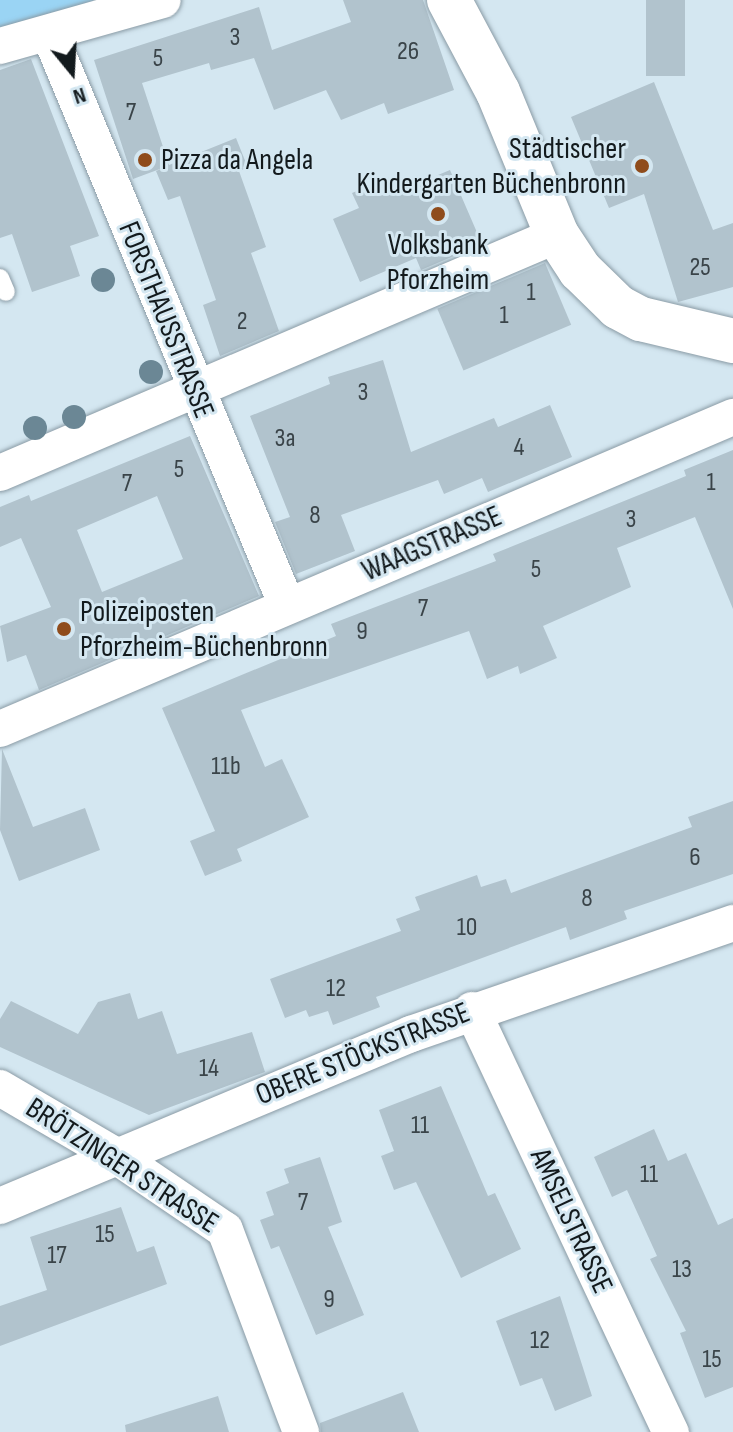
<!DOCTYPE html>
<meta charset="utf-8">
<style>
body{margin:0}
#map{position:relative;width:733px;height:1432px;overflow:hidden;background:#d4e7f1;font-family:"Sofia Sans Condensed",sans-serif}
div>[style]{position:absolute}
[style*='--x']{left:calc(var(--x)*1px);top:calc(var(--y)*1px);width:calc(var(--w)*1px);rotate:calc(var(--a)*1deg)}
.green>*{inset:0;background:#9ad4f4}
.building>*{inset:0;background:#b1c3cd;transform-origin:0 0}
.roads{filter:drop-shadow(0 0 2px #8a9ba5) drop-shadow(0 0 2px #8a9ba5)}
.service>*{height:18px;margin:-9px;padding:0 9px;transform-origin:9px;border-radius:9px;background:#fff}
.minor>*{height:36px;margin:-18px;padding:0 18px;transform-origin:18px;border-radius:18px;background:#fff}
.secondary>*{height:44px;margin:-22px;padding:0 22px;transform-origin:22px;border-radius:22px;background:#fff}
.trees>*{width:24px;height:24px;margin:-12px;border-radius:50%;background:#6b8795}
.dots>*{width:22px;height:22px;translate:-50% -50%;box-sizing:border-box;border:4px solid #d4e7f1;border-radius:50%}
span{translate:-50% -50%;white-space:nowrap;text-align:center;line-height:1.15;-webkit-text-stroke:6px #d4e7f1;paint-order:stroke}
.number-label{font-size:26px;color:#3a4449}
.number-label span{-webkit-text-stroke-width:0}
.poi-label{font-size:30px;color:#131a1d}
.right{translate:-100% -50%;text-align:right}
.left{translate:0 -50%;text-align:left}
.street-label{font-size:30px;color:#131a1d}
.north{position:absolute;left:32px;top:32px;width:80px;height:80px;-webkit-text-stroke:6px #d4e7f1;paint-order:stroke;rotate:162deg;font-size:22px;font-weight:700;line-height:32px;text-align:center;color:#131a1d}
.north::after{content:'';display:block;margin:auto;width:28px;height:36px;background:#131a1d;clip-path:polygon(50% 0,100% 100%,50% 72%,0 100%)}
</style>
<div id="map">
<div class="green">
<div style="clip-path:polygon(0 0,93px 0,97px 19px,0 46px)"></div>
</div>
<div class="building">
<div style="clip-path:polygon(343px 0,423px 0,454px 90px,388px 114px,384px 103px,341px 120px,326px 90px,274px 110px,254px 58px,211px 70px,209px 63px,142px 83px,169px 165px,236px 138px,248px 168px,239px 171px,266px 247px,251px 253px,279px 331px,220px 356px,203px 305px,216px 300px,180px 196px,168px 200px,156px 171px,168px 166px,133px 179px,94px 60px,259px 7px,272px 50px,351px 22px)"></div>
<div style="left:646px;top:0;width:39px;height:76px"></div>
<div style="clip-path:polygon(31px 59px,99px 236px,70px 246px,80px 276px,32px 292px,12px 234px,0 238px,0 70px)"></div>
<div style="clip-path:polygon(654px 82px,713px 230px,733px 223px,733px 287px,678px 302px,644px 194px,609px 208px,571px 117px)"></div>
<div style="clip-path:polygon(450px 170px,482px 244px,421px 270px,416px 258px,360px 282px,333px 219px,359px 208px,352px 193px,400px 173px,407px 188px)"></div>
<div style="left:545px;top:263px;width:67px;height:117px;rotate:67deg"></div>
<div style="clip-path:polygon(383px 360px,411px 452px,494px 418px,498px 427px,550px 405px,572px 457px,488px 492px,482px 478px,444px 494px,438px 480px,341px 515px,355px 551px,296px 574px,275px 522px,290px 517px,250px 416px,330px 384px,328px 377px)"></div>
<div style="clip-path:polygon(evenodd,190px 436px,259px 596px,39px 690px,26px 655px,7px 662px,0 626px,51px 607px,21px 538px,0 547px,0 507px,29px 495px,31px 501px,190px 436px,157px 496px,183px 559px,102px 592px,77px 530px,157px 496px)"></div>
<div style="clip-path:polygon(733px 450px,733px 609px,695px 517px,617px 548px,631px 587px,543px 626px,557px 658px,520px 674px,518px 666px,487px 679px,469px 631px,241px 710px,265px 767px,282px 759px,309px 817px,237px 849px,242px 861px,205px 876px,190px 841px,215px 831px,162px 708px,336px 636px,331px 624px,496px 561px,493px 554px,686px 476px,684px 470px)"></div>
<div style="clip-path:polygon(2px 749px,33px 827px,85px 808px,100px 850px,19px 881px,0 830px)"></div>
<div style="clip-path:polygon(733px 801px,733px 874px,624px 911px,627px 919px,570px 940px,566px 927px,376px 997px,380px 1007px,333px 1025px,328px 1011px,309px 1017px,306px 1010px,285px 1018px,270px 979px,401px 931px,396px 919px,420px 910px,415px 897px,477px 875px,481px 887px,506px 879px,511px 893px,692px 827px,688px 817px)"></div>
<div style="clip-path:polygon(130px 993px,138px 1019px,162px 1011px,177px 1054px,252px 1032px,265px 1072px,149px 1115px,0 1047px,0 1019px,11px 1001px,78px 1034px,98px 1002px)"></div>
<div style="clip-path:polygon(441px 1086px,488px 1196px,495px 1193px,521px 1249px,461px 1278px,416px 1182px,394px 1190px,381px 1156px,394px 1151px,379px 1110px)"></div>
<div style="clip-path:polygon(654px 1129px,668px 1161px,686px 1153px,718px 1225px,733px 1218px,733px 1387px,705px 1398px,680px 1333px,686px 1331px,650px 1259px,657px 1256px,627px 1190px,612px 1197px,594px 1157px)"></div>
<div style="clip-path:polygon(320px 1157px,342px 1222px,328px 1227px,364px 1315px,316px 1335px,279px 1246px,271px 1249px,260px 1220px,274px 1215px,266px 1192px,289px 1183px,284px 1169px)"></div>
<div style="clip-path:polygon(121px 1207px,137px 1252px,154px 1246px,167px 1284px,0 1346px,0 1306px,47px 1290px,30px 1237px)"></div>
<div style="clip-path:polygon(560px 1296px,592px 1396px,555px 1411px,542px 1378px,520px 1386px,496px 1321px)"></div>
<div style="clip-path:polygon(403px 1392px,419px 1432px,321px 1432px,320px 1423px)"></div>
<div style="clip-path:polygon(218px 1396px,229px 1432px,126px 1432px,125px 1425px)"></div>
</div>
<div class="roads">
<div class="service">
<div style="--x:0;--y:278;--w:15;--a:67"></div>
</div>
<div class="minor">
<div style="--x:49;--y:33;--w:620;--a:67.44"></div>
<div style="--x:0;--y:46;--w:169;--a:-15.8"></div>
<div style="--x:0;--y:473;--w:606;--a:-23.14"></div>
<div style="--x:0;--y:729;--w:797;--a:-23.06"></div>
<div style="--x:472;--y:1010;--w:467;--a:64.8"></div>
<div style="--x:0;--y:1088;--w:131;--a:30.3"></div>
<div style="--x:113;--y:1154;--w:135;--a:34.2"></div>
<div style="--x:225;--y:1230;--w:216;--a:69.4"></div>
<div style="--x:0;--y:1206;--w:446;--a:-22.7"></div>
<div style="--x:411;--y:1034;--w:341;--a:-19"></div>
</div>
<div class="secondary">
<div style="--x:449;--y:0;--w:104;--a:62"></div>
<div style="--x:498;--y:92;--w:155;--a:67.6"></div>
<div style="--x:557;--y:235;--w:42;--a:56.7"></div>
<div style="--x:580;--y:270;--w:53;--a:44.2"></div>
<div style="--x:618;--y:307;--w:26;--a:28"></div>
<div style="--x:641;--y:319;--w:95;--a:13.4"></div>
</div>
</div>
<div class="trees">
<div style="left:103px;top:280px"></div>
<div style="left:151px;top:372px"></div>
<div style="left:74px;top:417px"></div>
<div style="left:35px;top:428px"></div>
</div>
<div class="dots">
<div style="left:145px;top:160px;background:#8f4c1c"></div>
<div style="left:642px;top:166px;background:#8f4c1c"></div>
<div style="left:438px;top:214px;background:#8f4c1c"></div>
<div style="left:64px;top:629px;background:#8f4c1c"></div>
</div>
<div class="number-label">
<span style="left:235px;top:38px">3</span>
<span style="left:408px;top:52px">26</span>
<span style="left:158px;top:59px">5</span>
<span style="left:131px;top:113px">7</span>
<span style="left:700px;top:268px">25</span>
<span style="left:531px;top:293px">1</span>
<span style="left:504px;top:316px">1</span>
<span style="left:242px;top:322px">2</span>
<span style="left:363px;top:393px">3</span>
<span style="left:285px;top:439px">3a</span>
<span style="left:519px;top:448px">4</span>
<span style="left:179px;top:470px">5</span>
<span style="left:711px;top:483px">1</span>
<span style="left:127px;top:484px">7</span>
<span style="left:315px;top:516px">8</span>
<span style="left:631px;top:520px">3</span>
<span style="left:536px;top:570px">5</span>
<span style="left:423px;top:609px">7</span>
<span style="left:362px;top:632px">9</span>
<span style="left:226px;top:767px">11b</span>
<span style="left:695px;top:858px">6</span>
<span style="left:587px;top:899px">8</span>
<span style="left:467px;top:928px">10</span>
<span style="left:336px;top:989px">12</span>
<span style="left:209px;top:1069px">14</span>
<span style="left:420px;top:1126px">11</span>
<span style="left:649px;top:1175px">11</span>
<span style="left:303px;top:1203px">7</span>
<span style="left:105px;top:1235px">15</span>
<span style="left:57px;top:1256px">17</span>
<span style="left:682px;top:1270px">13</span>
<span style="left:329px;top:1300px">9</span>
<span style="left:540px;top:1341px">12</span>
<span style="left:712px;top:1360px">15</span>
</div>
<div class="poi-label">
<span class="right" style="left:626px;top:166px">Städtischer<br>Kindergarten Büchenbronn</span>
<span class="left" style="left:161px;top:160px">Pizza da Angela</span>
<span style="left:438px;top:262px">Volksbank<br>Pforzheim</span>
<span class="left" style="left:80px;top:629px">Polizeiposten<br>Pforzheim-Büchenbronn</span>
</div>
<div class="street-label">
<span style="left:166px;top:320px;rotate:68deg">FORSTHAUSSTRASSE</span>
<span style="left:432px;top:544px;rotate:-23deg">WAAGSTRASSE</span>
<span style="left:363px;top:1054px;rotate:-22deg">OBERE STÖCKSTRASSE</span>
<span style="left:122px;top:1166px;rotate:33deg">BRÖTZINGER STRASSE</span>
<span style="left:571px;top:1221px;rotate:65deg">AMSELSTRASSE</span>
</div>
<div class="north">N</div>
</div>
